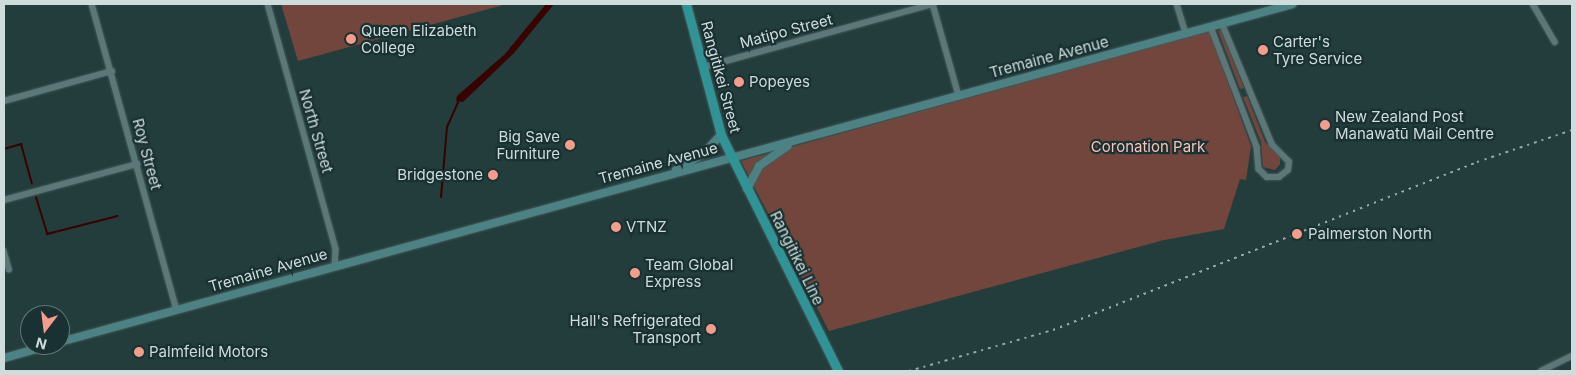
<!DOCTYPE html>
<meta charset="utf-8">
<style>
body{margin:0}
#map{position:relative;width:1576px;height:375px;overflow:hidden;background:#233c3c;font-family:Inter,sans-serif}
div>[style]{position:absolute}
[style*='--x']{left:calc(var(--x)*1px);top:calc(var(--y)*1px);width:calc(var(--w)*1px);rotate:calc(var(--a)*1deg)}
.green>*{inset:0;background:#73463d}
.water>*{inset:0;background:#380200}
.stream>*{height:2px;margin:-1px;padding:0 1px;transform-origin:1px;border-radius:1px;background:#380200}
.roads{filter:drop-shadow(0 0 1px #445a5a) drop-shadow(0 0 1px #445a5a)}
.minor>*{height:5.5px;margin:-2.75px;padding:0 2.75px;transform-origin:2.75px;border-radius:2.75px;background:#5c7777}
.secondary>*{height:8px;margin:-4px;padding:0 4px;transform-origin:4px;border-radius:4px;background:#4c8283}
.trunk>*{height:9px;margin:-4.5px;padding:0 4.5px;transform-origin:4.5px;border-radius:4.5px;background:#309496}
.rail>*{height:2px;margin-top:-1px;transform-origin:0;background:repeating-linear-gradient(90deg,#98aaaa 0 2.5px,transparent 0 7.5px)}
.dots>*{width:14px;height:14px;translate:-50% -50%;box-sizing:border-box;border:2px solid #193132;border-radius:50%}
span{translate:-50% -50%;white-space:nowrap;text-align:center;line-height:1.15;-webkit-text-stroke:4.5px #193132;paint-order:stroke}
.poi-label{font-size:15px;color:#cedcdc}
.left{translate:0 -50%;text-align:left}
.right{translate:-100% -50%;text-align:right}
.street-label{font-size:15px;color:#cedcdc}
.park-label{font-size:15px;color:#fcc2b6}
.frame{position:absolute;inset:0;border:5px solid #cedcdc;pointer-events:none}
.north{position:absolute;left:20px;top:305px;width:50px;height:50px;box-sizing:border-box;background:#193132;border:1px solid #617576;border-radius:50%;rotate:195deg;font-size:14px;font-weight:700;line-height:20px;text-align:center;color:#cedcdc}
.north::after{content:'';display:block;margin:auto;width:18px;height:22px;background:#f49d8c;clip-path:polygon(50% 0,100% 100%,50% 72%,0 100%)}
</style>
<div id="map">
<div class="green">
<div style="clip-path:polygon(281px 4px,507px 4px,298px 61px)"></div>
<div style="clip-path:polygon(1221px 30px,1244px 88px,1240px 89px,1218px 31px)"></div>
<div style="clip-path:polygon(1209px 31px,1251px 146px,1246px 180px,1240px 179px,1224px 229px,1164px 240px,829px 331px,741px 161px)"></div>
<div style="clip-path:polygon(1247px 96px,1265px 142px,1280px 157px,1280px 164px,1275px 170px,1263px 167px,1261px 142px,1243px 97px)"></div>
</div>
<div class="water">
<div style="clip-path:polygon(546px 4px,554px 4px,514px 53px,463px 102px,456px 101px,457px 96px,505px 54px)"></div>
</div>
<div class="stream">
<div style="--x:4;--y:149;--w:18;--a:-16"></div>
<div style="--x:21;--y:144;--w:41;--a:74.6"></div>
<div style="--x:36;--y:197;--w:39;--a:73"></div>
<div style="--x:47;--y:234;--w:73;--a:-14.2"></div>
<div style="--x:441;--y:197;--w:70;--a:-85.1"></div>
<div style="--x:447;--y:127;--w:30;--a:-66"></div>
</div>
<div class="roads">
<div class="minor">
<div style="--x:92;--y:4;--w:318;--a:74.5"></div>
<div style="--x:268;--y:4;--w:254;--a:74.5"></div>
<div style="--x:336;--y:249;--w:17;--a:93"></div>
<div style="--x:933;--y:4;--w:96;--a:74.2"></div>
<div style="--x:1177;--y:4;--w:30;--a:73"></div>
<div style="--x:1533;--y:4;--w:44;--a:59.9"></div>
<div style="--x:1211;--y:27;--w:129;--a:69"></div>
<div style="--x:1257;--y:147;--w:22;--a:85"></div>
<div style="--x:1259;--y:169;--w:11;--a:45"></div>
<div style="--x:1267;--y:177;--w:12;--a:0"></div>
<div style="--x:1279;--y:177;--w:11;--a:-38"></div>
<div style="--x:1288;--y:170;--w:8;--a:-83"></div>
<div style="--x:1289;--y:162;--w:24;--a:-135"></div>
<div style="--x:1272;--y:145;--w:131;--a:-112.5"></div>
<div style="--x:704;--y:67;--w:238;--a:-15.4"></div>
<div style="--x:4;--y:101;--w:112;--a:-15.5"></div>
<div style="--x:4;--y:200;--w:138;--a:-15.1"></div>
<div style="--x:4;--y:251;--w:19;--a:74"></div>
<div style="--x:1541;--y:371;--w:34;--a:-26"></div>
</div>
<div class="secondary">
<div style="--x:676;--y:170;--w:33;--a:-31"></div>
<div style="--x:704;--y:153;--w:25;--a:-47"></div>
<div style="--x:747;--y:189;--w:26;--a:-62"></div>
<div style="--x:759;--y:166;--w:35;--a:-35"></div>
<div style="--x:60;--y:342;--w:1278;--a:-15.33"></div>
<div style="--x:4;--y:358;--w:48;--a:-15.8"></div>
</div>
<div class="trunk">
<div style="--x:686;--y:4;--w:136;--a:75"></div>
<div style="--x:721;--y:135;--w:263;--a:63.6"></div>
</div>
</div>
<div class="rail">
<div style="--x:909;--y:371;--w:150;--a:-15.9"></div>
<div style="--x:1053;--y:330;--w:456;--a:-21.6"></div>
<div style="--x:1477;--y:162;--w:100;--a:-18.6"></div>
</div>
<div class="dots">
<div style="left:351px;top:39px;background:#f49d8c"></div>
<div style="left:1263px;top:50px;background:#f49d8c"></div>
<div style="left:739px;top:82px;background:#f49d8c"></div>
<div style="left:1325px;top:125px;background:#f49d8c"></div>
<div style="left:570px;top:145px;background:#f49d8c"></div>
<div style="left:493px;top:175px;background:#f49d8c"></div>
<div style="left:616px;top:227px;background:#f49d8c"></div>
<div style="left:1297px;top:234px;background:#f49d8c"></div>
<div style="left:635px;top:273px;background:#f49d8c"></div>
<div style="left:711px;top:329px;background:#f49d8c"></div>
<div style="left:139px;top:352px;background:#f49d8c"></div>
</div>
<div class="poi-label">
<span class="left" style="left:361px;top:39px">Queen Elizabeth<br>College</span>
<span class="left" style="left:1273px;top:50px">Carter's<br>Tyre Service</span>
<span class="left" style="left:749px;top:82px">Popeyes</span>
<span class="left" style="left:1335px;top:125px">New Zealand Post<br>Manawatū Mail Centre</span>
<span class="right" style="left:560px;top:145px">Big Save<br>Furniture</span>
<span class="right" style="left:483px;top:175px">Bridgestone</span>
<span class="left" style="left:626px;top:227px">VTNZ</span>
<span class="left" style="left:1308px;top:234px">Palmerston North</span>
<span class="left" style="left:645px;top:273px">Team Global<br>Express</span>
<span class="right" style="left:701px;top:329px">Hall's Refrigerated<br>Transport</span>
<span class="left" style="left:149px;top:352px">Palmfeild Motors</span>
</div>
<div class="street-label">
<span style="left:786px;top:31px;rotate:-15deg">Matipo Street</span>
<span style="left:1049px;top:57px;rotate:-15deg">Tremaine Avenue</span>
<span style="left:721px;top:77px;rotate:75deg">Rangitikei Street</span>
<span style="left:316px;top:131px;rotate:74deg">North Street</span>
<span style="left:147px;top:154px;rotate:75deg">Roy Street</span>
<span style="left:658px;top:163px;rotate:-15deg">Tremaine Avenue</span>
<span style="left:797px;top:258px;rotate:64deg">Rangitikei Line</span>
<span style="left:268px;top:270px;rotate:-16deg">Tremaine Avenue</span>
</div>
<div class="park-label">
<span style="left:1148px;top:147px">Coronation Park</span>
</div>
<div class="frame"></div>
<div class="north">N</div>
</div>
